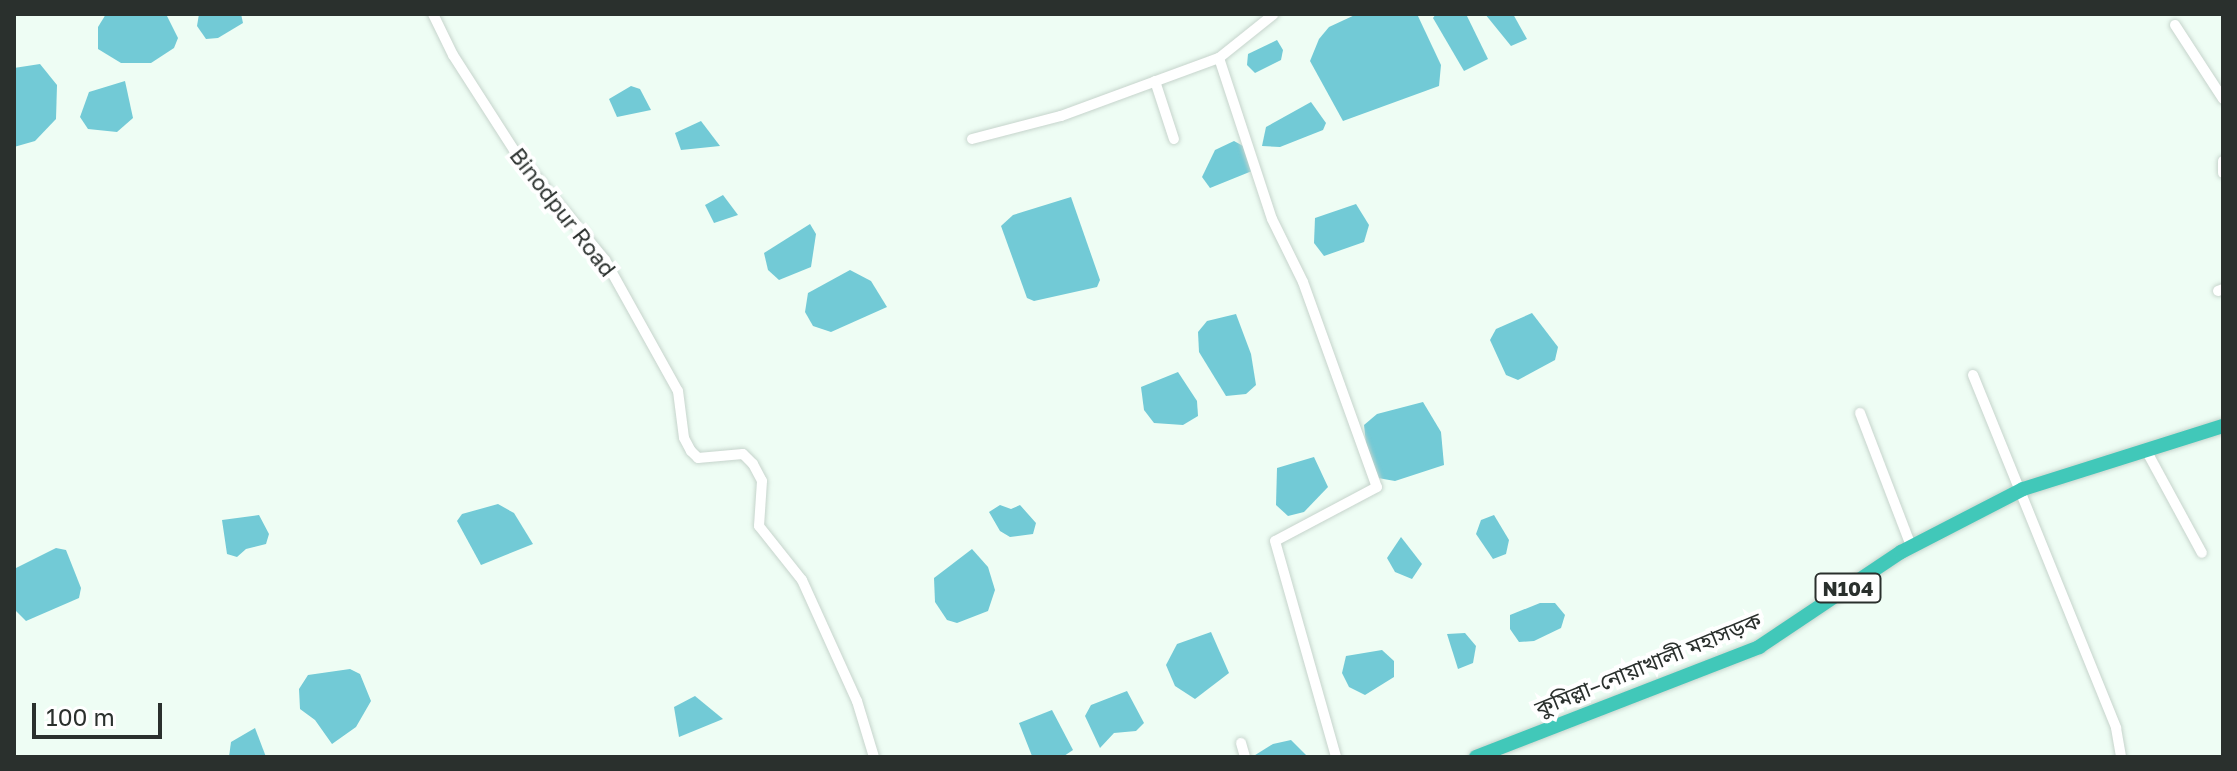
<!DOCTYPE html>
<meta charset="utf-8">
<style>
body{margin:0}
#map{position:relative;width:2237px;height:771px;overflow:hidden;background:#eefdf4;font-family:"Golos Text","Noto Sans Bengali",sans-serif}
div>[style]{position:absolute}
[style*='--x']{left:calc(var(--x)*1px);top:calc(var(--y)*1px);width:calc(var(--w)*1px);rotate:calc(var(--a)*1deg)}
.water>*{inset:0;background:#72cad6}
.roads{filter:drop-shadow(0 0 2px #c6d4cc) drop-shadow(0 0 2px #c6d4cc)}
.minor>*{height:10px;margin:-5px;padding:0 5px;transform-origin:5px;border-radius:5px;background:#fff}
.highway>*{height:14px;margin:-7px;padding:0 7px;transform-origin:7px;border-radius:7px;background:#41c8b9}
span{translate:-50% -50%;white-space:nowrap;text-align:center;line-height:1.15;-webkit-text-stroke:8px #fff;paint-order:stroke}
.shield-label span{padding:2px 6px;background:#fff;border:2px solid;border-radius:6px;-webkit-text-stroke-width:0}
.shield-label{font-size:20px;color:#2a302d;font-weight:700}
.street-label{font-size:22px;color:#2a302d}
.frame{position:absolute;inset:0;border:16px solid #2a302d;pointer-events:none}
.scale{position:absolute;left:32px;top:703px;width:130px;height:36px;box-sizing:border-box;border:4px solid #2a302d;border-top:0;padding-left:10px;font-size:24px;line-height:28px;white-space:nowrap;color:#2a302d;-webkit-text-stroke:6px #fff;paint-order:stroke}
</style>
<div id="map">
<div class="water">
<div style="clip-path:polygon(106px 14px,166px 14px,178px 38px,174px 48px,151px 63px,121px 63px,98px 49px,98px 27px)"></div>
<div style="clip-path:polygon(241px 14px,243px 23px,218px 38px,206px 39px,197px 26px,199px 14px)"></div>
<div style="clip-path:polygon(1417px 14px,1441px 65px,1439px 86px,1343px 121px,1310px 61px,1319px 39px,1329px 27px,1357px 14px)"></div>
<div style="clip-path:polygon(1436px 14px,1466px 14px,1488px 59px,1464px 71px,1433px 18px)"></div>
<div style="clip-path:polygon(1485px 14px,1513px 14px,1527px 39px,1511px 46px)"></div>
<div style="clip-path:polygon(1277px 40px,1283px 50px,1281px 60px,1255px 73px,1247px 65px,1248px 54px)"></div>
<div style="clip-path:polygon(40px 64px,57px 85px,56px 119px,35px 141px,14px 147px,14px 68px)"></div>
<div style="clip-path:polygon(125px 81px,133px 118px,117px 132px,88px 129px,80px 117px,89px 92px)"></div>
<div style="clip-path:polygon(631px 86px,640px 89px,651px 110px,617px 117px,609px 99px)"></div>
<div style="clip-path:polygon(1311px 102px,1326px 123px,1323px 130px,1280px 147px,1262px 146px,1266px 127px)"></div>
<div style="clip-path:polygon(701px 121px,720px 146px,681px 150px,675px 133px)"></div>
<div style="clip-path:polygon(1234px 141px,1245px 147px,1252px 171px,1210px 188px,1202px 177px,1215px 150px)"></div>
<div style="clip-path:polygon(723px 195px,738px 215px,714px 223px,705px 205px)"></div>
<div style="clip-path:polygon(1071px 197px,1100px 280px,1097px 287px,1034px 301px,1027px 298px,1001px 226px,1013px 215px)"></div>
<div style="clip-path:polygon(1356px 204px,1369px 225px,1364px 242px,1324px 256px,1314px 243px,1315px 218px)"></div>
<div style="clip-path:polygon(810px 224px,816px 234px,811px 267px,779px 280px,768px 270px,764px 253px)"></div>
<div style="clip-path:polygon(850px 270px,871px 281px,887px 307px,831px 332px,813px 326px,805px 312px,808px 293px)"></div>
<div style="clip-path:polygon(1532px 313px,1558px 347px,1555px 360px,1518px 380px,1506px 375px,1490px 340px,1496px 329px)"></div>
<div style="clip-path:polygon(1236px 314px,1251px 354px,1256px 385px,1246px 394px,1226px 396px,1199px 352px,1198px 332px,1207px 321px)"></div>
<div style="clip-path:polygon(1178px 372px,1197px 401px,1198px 416px,1183px 425px,1154px 423px,1144px 410px,1141px 387px)"></div>
<div style="clip-path:polygon(1423px 402px,1441px 432px,1444px 465px,1395px 481px,1378px 478px,1368px 463px,1364px 425px,1377px 414px)"></div>
<div style="clip-path:polygon(1314px 457px,1328px 487px,1304px 512px,1288px 516px,1276px 505px,1277px 468px)"></div>
<div style="clip-path:polygon(498px 504px,514px 513px,533px 544px,481px 565px,457px 521px,462px 514px)"></div>
<div style="clip-path:polygon(1000px 505px,1011px 509px,1020px 505px,1036px 523px,1033px 534px,1010px 537px,1000px 531px,989px 512px)"></div>
<div style="clip-path:polygon(259px 515px,269px 534px,266px 544px,246px 549px,237px 557px,227px 554px,222px 520px)"></div>
<div style="clip-path:polygon(1494px 515px,1509px 540px,1506px 554px,1493px 559px,1476px 534px,1481px 520px)"></div>
<div style="clip-path:polygon(1401px 537px,1422px 564px,1412px 579px,1395px 572px,1387px 558px)"></div>
<div style="clip-path:polygon(56px 548px,66px 550px,81px 588px,79px 598px,26px 621px,14px 609px,14px 569px)"></div>
<div style="clip-path:polygon(972px 549px,988px 567px,995px 590px,988px 611px,957px 623px,947px 620px,935px 602px,934px 578px)"></div>
<div style="clip-path:polygon(1540px 603px,1555px 603px,1565px 615px,1561px 628px,1534px 641px,1519px 642px,1510px 629px,1510px 615px)"></div>
<div style="clip-path:polygon(1211px 632px,1229px 673px,1195px 699px,1175px 686px,1166px 665px,1177px 644px)"></div>
<div style="clip-path:polygon(1465px 633px,1476px 646px,1473px 663px,1458px 669px,1447px 634px)"></div>
<div style="clip-path:polygon(1382px 650px,1394px 661px,1394px 677px,1365px 695px,1349px 687px,1342px 673px,1346px 656px)"></div>
<div style="clip-path:polygon(350px 669px,360px 674px,371px 701px,356px 727px,332px 744px,315px 720px,300px 709px,299px 689px,308px 675px)"></div>
<div style="clip-path:polygon(1127px 691px,1144px 723px,1136px 731px,1114px 733px,1100px 748px,1085px 716px,1091px 705px)"></div>
<div style="clip-path:polygon(695px 696px,723px 719px,679px 737px,674px 707px)"></div>
<div style="clip-path:polygon(1052px 710px,1073px 750px,1064px 756px,1032px 756px,1019px 723px)"></div>
<div style="clip-path:polygon(255px 728px,266px 757px,229px 757px,231px 742px)"></div>
<div style="clip-path:polygon(1291px 740px,1308px 757px,1252px 757px,1273px 744px)"></div>
</div>
<div class="roads">
<div class="minor">
<div style="--x:433;--y:14;--w:46;--a:64"></div>
<div style="--x:453;--y:55;--w:113;--a:57.3"></div>
<div style="--x:514;--y:150;--w:143;--a:50.4"></div>
<div style="--x:605;--y:260;--w:150;--a:60.9"></div>
<div style="--x:678;--y:391;--w:47;--a:82.7"></div>
<div style="--x:684;--y:438;--w:15;--a:62"></div>
<div style="--x:691;--y:451;--w:10;--a:45"></div>
<div style="--x:698;--y:458;--w:45;--a:-5.1"></div>
<div style="--x:743;--y:454;--w:14;--a:45"></div>
<div style="--x:753;--y:464;--w:19;--a:62"></div>
<div style="--x:762;--y:481;--w:45;--a:93.8"></div>
<div style="--x:759;--y:526;--w:69;--a:51.5"></div>
<div style="--x:802;--y:580;--w:133;--a:65.6"></div>
<div style="--x:857;--y:701;--w:59;--a:73.1"></div>
<div style="--x:2175;--y:25;--w:88;--a:57"></div>
<div style="--x:1219;--y:58;--w:169;--a:71.8"></div>
<div style="--x:1272;--y:219;--w:70;--a:63.8"></div>
<div style="--x:1303;--y:282;--w:218;--a:70.2"></div>
<div style="--x:1377;--y:487;--w:115;--a:152.1"></div>
<div style="--x:1275;--y:541;--w:224;--a:74.2"></div>
<div style="--x:1155;--y:81;--w:61;--a:71.9"></div>
<div style="--x:972;--y:139;--w:92;--a:-14.5"></div>
<div style="--x:1061;--y:116;--w:168;--a:-20.2"></div>
<div style="--x:1219;--y:58;--w:70;--a:-38.7"></div>
<div style="--x:2223;--y:161;--w:12;--a:90"></div>
<div style="--x:2218;--y:291;--w:5;--a:-22"></div>
<div style="--x:1973;--y:375;--w:381;--a:67.9"></div>
<div style="--x:2116;--y:728;--w:29;--a:80"></div>
<div style="--x:1860;--y:413;--w:142;--a:69"></div>
<div style="--x:2146;--y:450;--w:117;--a:61.5"></div>
<div style="--x:1241;--y:743;--w:15;--a:74"></div>
</div>
<div class="highway">
<div style="--x:1476;--y:757;--w:304;--a:-21.2"></div>
<div style="--x:1759;--y:647;--w:171;--a:-33.8"></div>
<div style="--x:1901;--y:552;--w:137;--a:-27.3"></div>
<div style="--x:2023;--y:489;--w:210;--a:-17.5"></div>
</div>
</div>
<div class="shield-label">
<span style="left:1848px;top:588px">N104</span>
</div>
<div class="street-label">
<span style="left:563px;top:212px;rotate:52deg">Binodpur Road</span>
<span style="left:1648px;top:664px;rotate:-22deg">কুমিল্লা–নোয়াখালী মহাসড়ক</span>
</div>
<div class="frame"></div>
<div class="scale">100 m</div>
</div>
